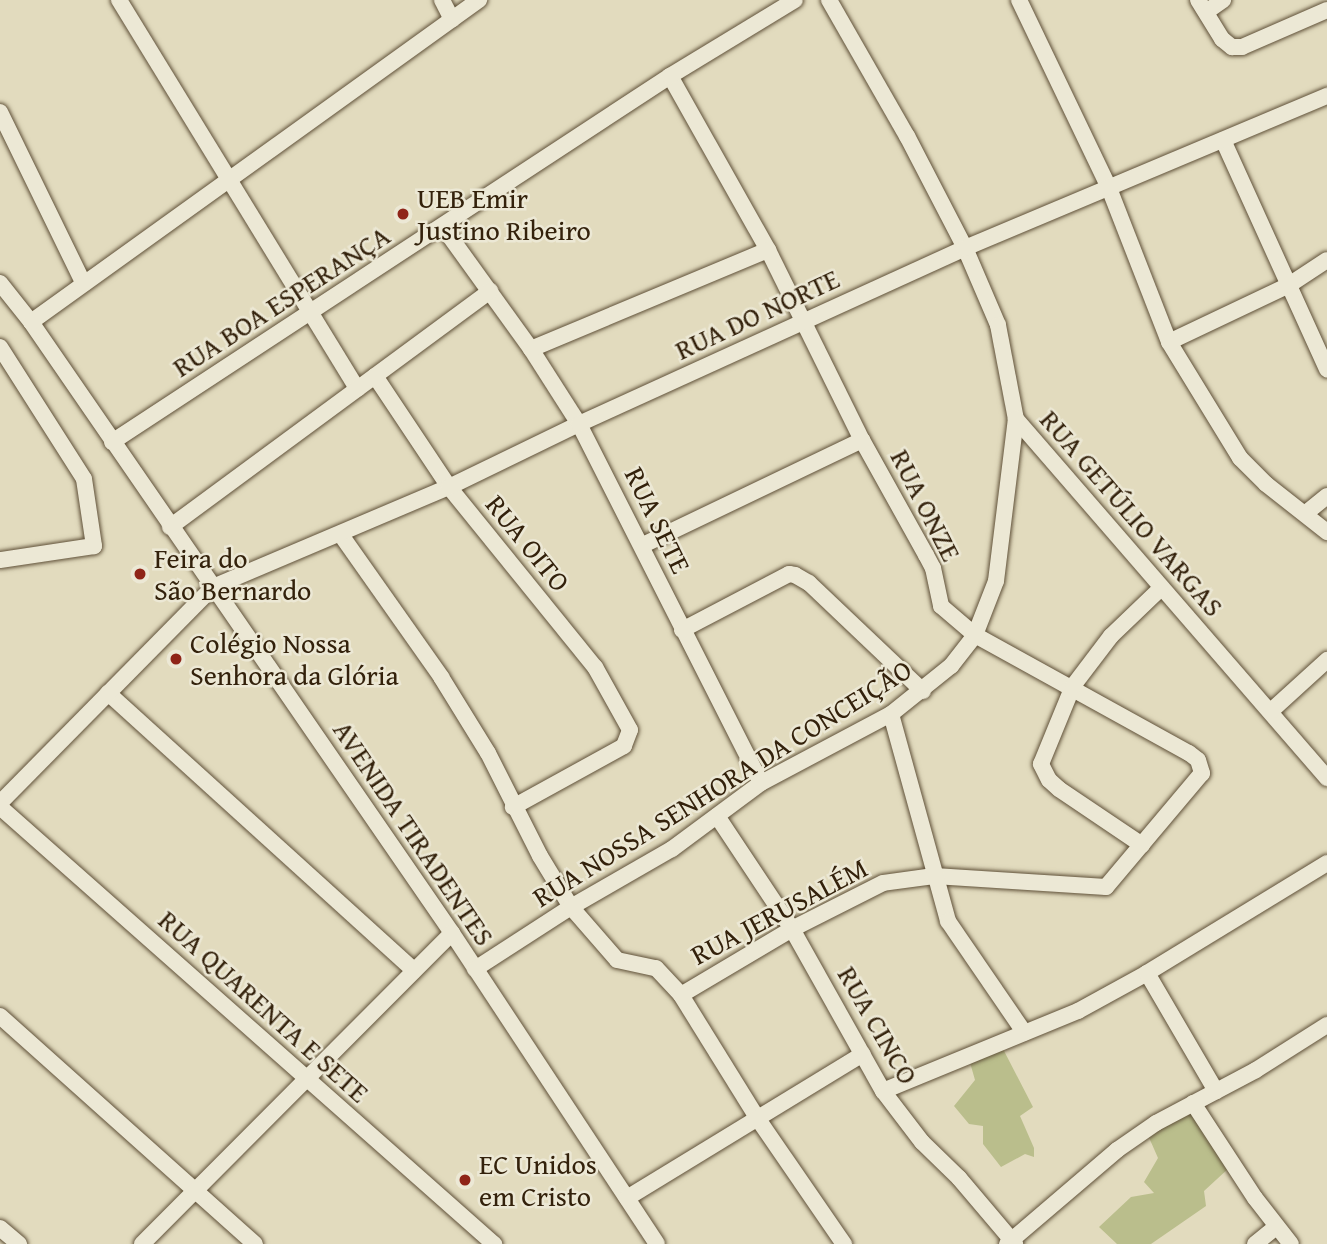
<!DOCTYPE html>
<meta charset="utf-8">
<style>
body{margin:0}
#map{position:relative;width:1327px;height:1244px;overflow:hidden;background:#e2dbbe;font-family:"Gentium Book Plus",serif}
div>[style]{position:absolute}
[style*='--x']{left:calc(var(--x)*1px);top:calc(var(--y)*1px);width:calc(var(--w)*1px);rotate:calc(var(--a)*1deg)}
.green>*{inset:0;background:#babe8c}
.roads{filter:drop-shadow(0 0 2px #5f5038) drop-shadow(0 0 2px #5f5038)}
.minor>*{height:16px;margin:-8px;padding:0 8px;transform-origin:8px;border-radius:8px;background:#ece8d5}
.dots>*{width:19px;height:19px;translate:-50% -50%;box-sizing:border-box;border:4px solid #ece8d5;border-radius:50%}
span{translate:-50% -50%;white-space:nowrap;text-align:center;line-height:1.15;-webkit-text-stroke:5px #ece8d5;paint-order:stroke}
.poi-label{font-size:28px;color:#33210b}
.left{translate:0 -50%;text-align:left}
.street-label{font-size:28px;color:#33210b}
</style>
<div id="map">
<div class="green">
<div style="clip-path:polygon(1002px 1047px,1033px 1107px,1020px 1116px,1034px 1148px,1034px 1157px,1025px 1154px,1001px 1167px,983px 1144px,983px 1126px,969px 1124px,954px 1106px,975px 1080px,969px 1059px)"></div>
<div style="clip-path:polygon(1190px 1110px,1229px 1168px,1204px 1191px,1206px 1206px,1151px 1244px,1117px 1244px,1099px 1227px,1131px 1197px,1154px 1193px,1144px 1182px,1158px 1158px,1147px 1133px)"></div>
</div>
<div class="roads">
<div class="minor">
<div style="--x:119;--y:0;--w:456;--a:58.5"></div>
<div style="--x:442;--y:0;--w:22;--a:63"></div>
<div style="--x:829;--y:0;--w:157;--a:60.2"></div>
<div style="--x:907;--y:136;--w:126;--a:62.6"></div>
<div style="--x:965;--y:248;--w:84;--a:66.8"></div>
<div style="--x:998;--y:325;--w:96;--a:79.2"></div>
<div style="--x:1016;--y:419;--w:475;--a:49.1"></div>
<div style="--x:1019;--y:0;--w:208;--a:64.4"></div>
<div style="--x:1109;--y:188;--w:165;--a:68.7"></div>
<div style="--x:1169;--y:342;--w:136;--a:58.5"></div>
<div style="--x:1240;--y:458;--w:37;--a:45"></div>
<div style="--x:1266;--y:484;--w:78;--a:38.2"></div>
<div style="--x:1198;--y:0;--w:46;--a:58.4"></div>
<div style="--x:1222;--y:39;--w:13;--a:39"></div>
<div style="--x:1232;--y:47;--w:10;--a:0"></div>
<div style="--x:1242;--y:47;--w:93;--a:-23.5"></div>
<div style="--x:1206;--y:12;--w:21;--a:-35"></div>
<div style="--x:670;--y:76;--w:200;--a:60.6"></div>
<div style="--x:768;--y:250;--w:212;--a:63.7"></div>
<div style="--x:862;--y:440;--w:132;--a:60.9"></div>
<div style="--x:926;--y:555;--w:15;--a:62"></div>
<div style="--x:933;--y:568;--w:39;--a:78"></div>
<div style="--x:941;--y:606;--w:45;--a:40.5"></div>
<div style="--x:975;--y:635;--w:244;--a:28.9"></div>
<div style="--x:1189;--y:753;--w:11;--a:38"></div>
<div style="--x:1198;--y:760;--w:14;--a:73"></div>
<div style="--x:1202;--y:773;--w:149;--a:130.1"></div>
<div style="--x:1106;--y:887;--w:172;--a:-176.3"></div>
<div style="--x:934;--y:876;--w:51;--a:172.2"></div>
<div style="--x:883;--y:883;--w:102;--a:153.2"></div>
<div style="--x:792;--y:929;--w:129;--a:149.3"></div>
<div style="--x:0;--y:112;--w:191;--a:64"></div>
<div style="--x:1223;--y:140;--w:252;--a:65.6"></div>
<div style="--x:443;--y:227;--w:150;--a:54.2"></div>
<div style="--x:531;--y:349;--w:89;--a:57.4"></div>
<div style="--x:579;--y:424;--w:402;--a:63.1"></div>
<div style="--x:0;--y:283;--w:50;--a:51.5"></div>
<div style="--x:31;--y:322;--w:742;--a:55.43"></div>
<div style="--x:452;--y:933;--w:372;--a:56.6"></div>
<div style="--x:31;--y:322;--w:552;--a:-35.71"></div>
<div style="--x:1169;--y:342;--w:133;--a:-25.4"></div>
<div style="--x:1289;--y:285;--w:45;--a:-33.3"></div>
<div style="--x:0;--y:347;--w:156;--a:57.5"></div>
<div style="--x:84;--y:479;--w:68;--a:81.5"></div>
<div style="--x:94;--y:546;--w:95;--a:171.5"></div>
<div style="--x:531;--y:349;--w:257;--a:-22.7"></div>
<div style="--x:375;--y:376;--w:133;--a:56.3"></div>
<div style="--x:449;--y:487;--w:232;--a:51"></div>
<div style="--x:595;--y:667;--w:72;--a:60.9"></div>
<div style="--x:630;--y:730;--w:17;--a:111"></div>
<div style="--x:624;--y:746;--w:127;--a:151.2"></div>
<div style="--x:112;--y:442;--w:667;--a:-33.26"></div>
<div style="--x:670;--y:76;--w:146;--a:-31.3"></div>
<div style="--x:1306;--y:513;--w:27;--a:-39"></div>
<div style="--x:170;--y:527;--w:398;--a:-36.4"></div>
<div style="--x:341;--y:535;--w:174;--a:54.8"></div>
<div style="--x:441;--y:677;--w:89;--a:58.3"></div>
<div style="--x:488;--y:753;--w:115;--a:63.2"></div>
<div style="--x:540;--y:856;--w:60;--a:58.7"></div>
<div style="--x:571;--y:907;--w:70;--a:49"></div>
<div style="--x:617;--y:960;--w:40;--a:12"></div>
<div style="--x:656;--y:968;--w:37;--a:47"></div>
<div style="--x:681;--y:995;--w:146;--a:58.2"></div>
<div style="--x:758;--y:1119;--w:152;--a:55.5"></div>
<div style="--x:643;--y:545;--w:243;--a:-25.6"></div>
<div style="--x:682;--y:630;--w:121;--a:-27.6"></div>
<div style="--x:789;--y:574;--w:6;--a:9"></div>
<div style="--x:795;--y:575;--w:16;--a:30"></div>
<div style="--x:809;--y:583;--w:157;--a:43.5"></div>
<div style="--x:108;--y:693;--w:413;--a:42.2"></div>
<div style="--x:1271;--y:711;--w:76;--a:-42.3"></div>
<div style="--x:891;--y:714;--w:215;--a:74.6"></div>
<div style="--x:948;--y:921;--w:135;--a:55.6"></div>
<div style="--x:0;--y:803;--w:303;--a:-45.4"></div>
<div style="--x:213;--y:587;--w:256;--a:-23"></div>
<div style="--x:449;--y:487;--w:144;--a:-25.9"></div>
<div style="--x:579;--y:424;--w:424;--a:-24.5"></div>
<div style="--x:965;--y:248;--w:393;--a:-22.8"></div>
<div style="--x:0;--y:807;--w:660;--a:41.5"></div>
<div style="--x:717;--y:816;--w:136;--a:56.4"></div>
<div style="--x:792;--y:929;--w:186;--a:60.7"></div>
<div style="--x:883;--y:1091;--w:64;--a:52.6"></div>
<div style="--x:922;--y:1142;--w:52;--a:44.2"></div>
<div style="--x:959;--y:1178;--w:87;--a:49.7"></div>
<div style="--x:1142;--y:845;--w:100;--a:-146"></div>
<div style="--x:1059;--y:789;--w:13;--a:-138"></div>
<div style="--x:1049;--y:780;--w:18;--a:-117"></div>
<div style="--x:1041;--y:764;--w:84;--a:-67.7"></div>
<div style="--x:1073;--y:686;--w:63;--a:-52.8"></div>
<div style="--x:1111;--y:636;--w:69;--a:-43.8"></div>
<div style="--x:475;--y:969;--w:114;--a:-32.9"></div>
<div style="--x:571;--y:907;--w:116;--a:-29.9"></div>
<div style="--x:672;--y:849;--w:111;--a:-36.6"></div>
<div style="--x:761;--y:783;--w:147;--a:-28"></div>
<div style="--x:891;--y:714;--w:77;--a:-38.7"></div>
<div style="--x:951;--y:666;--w:39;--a:-52"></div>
<div style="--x:975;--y:635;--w:58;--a:-68.7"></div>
<div style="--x:996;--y:581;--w:163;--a:-83"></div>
<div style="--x:1147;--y:973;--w:137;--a:59.7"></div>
<div style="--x:0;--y:1016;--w:342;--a:41.8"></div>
<div style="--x:883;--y:1091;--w:211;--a:-22.3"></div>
<div style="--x:1078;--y:1011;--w:79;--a:-28.8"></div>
<div style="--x:1147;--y:973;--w:211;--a:-31.4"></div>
<div style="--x:1193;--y:1103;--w:113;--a:56.9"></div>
<div style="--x:1255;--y:1198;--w:58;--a:52"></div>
<div style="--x:627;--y:1198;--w:276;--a:-31.4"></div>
<div style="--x:0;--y:1228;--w:25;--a:40"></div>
<div style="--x:142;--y:1244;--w:439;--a:-45.1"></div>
<div style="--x:1007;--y:1244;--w:145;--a:-40.5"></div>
<div style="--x:1117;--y:1150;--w:47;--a:-34.7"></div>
<div style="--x:1156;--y:1123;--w:113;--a:-27.9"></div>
<div style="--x:1256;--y:1070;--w:84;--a:-32.4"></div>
<div style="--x:1255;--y:1244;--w:27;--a:-39"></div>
</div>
</div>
<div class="dots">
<div style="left:403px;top:214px;background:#8f2418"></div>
<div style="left:140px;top:574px;background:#8f2418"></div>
<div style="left:176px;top:659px;background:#8f2418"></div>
<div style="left:465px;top:1180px;background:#8f2418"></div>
</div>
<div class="poi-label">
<span class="left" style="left:417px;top:214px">UEB Emir<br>Justino Ribeiro</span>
<span class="left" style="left:154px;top:574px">Feira do<br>São Bernardo</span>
<span class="left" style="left:190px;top:659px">Colégio Nossa<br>Senhora da Glória</span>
<span class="left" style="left:479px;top:1180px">EC Unidos<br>em Cristo</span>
</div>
<div class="street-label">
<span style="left:281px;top:301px;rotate:-33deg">RUA BOA ESPERANÇA</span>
<span style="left:757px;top:314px;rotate:-25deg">RUA DO NORTE</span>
<span style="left:926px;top:505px;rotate:63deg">RUA ONZE</span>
<span style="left:1132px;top:513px;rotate:49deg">RUA GETÚLIO VARGAS</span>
<span style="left:658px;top:520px;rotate:64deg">RUA SETE</span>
<span style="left:528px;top:543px;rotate:51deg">RUA OITO</span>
<span style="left:722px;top:783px;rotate:-32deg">RUA NOSSA SENHORA DA CONCEIÇÃO</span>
<span style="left:414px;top:833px;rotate:56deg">AVENIDA TIRADENTES</span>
<span style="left:779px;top:911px;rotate:-28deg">RUA JERUSALÉM</span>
<span style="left:264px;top:1006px;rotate:42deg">RUA QUARENTA E SETE</span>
<span style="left:878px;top:1025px;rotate:60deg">RUA CINCO</span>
</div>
</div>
